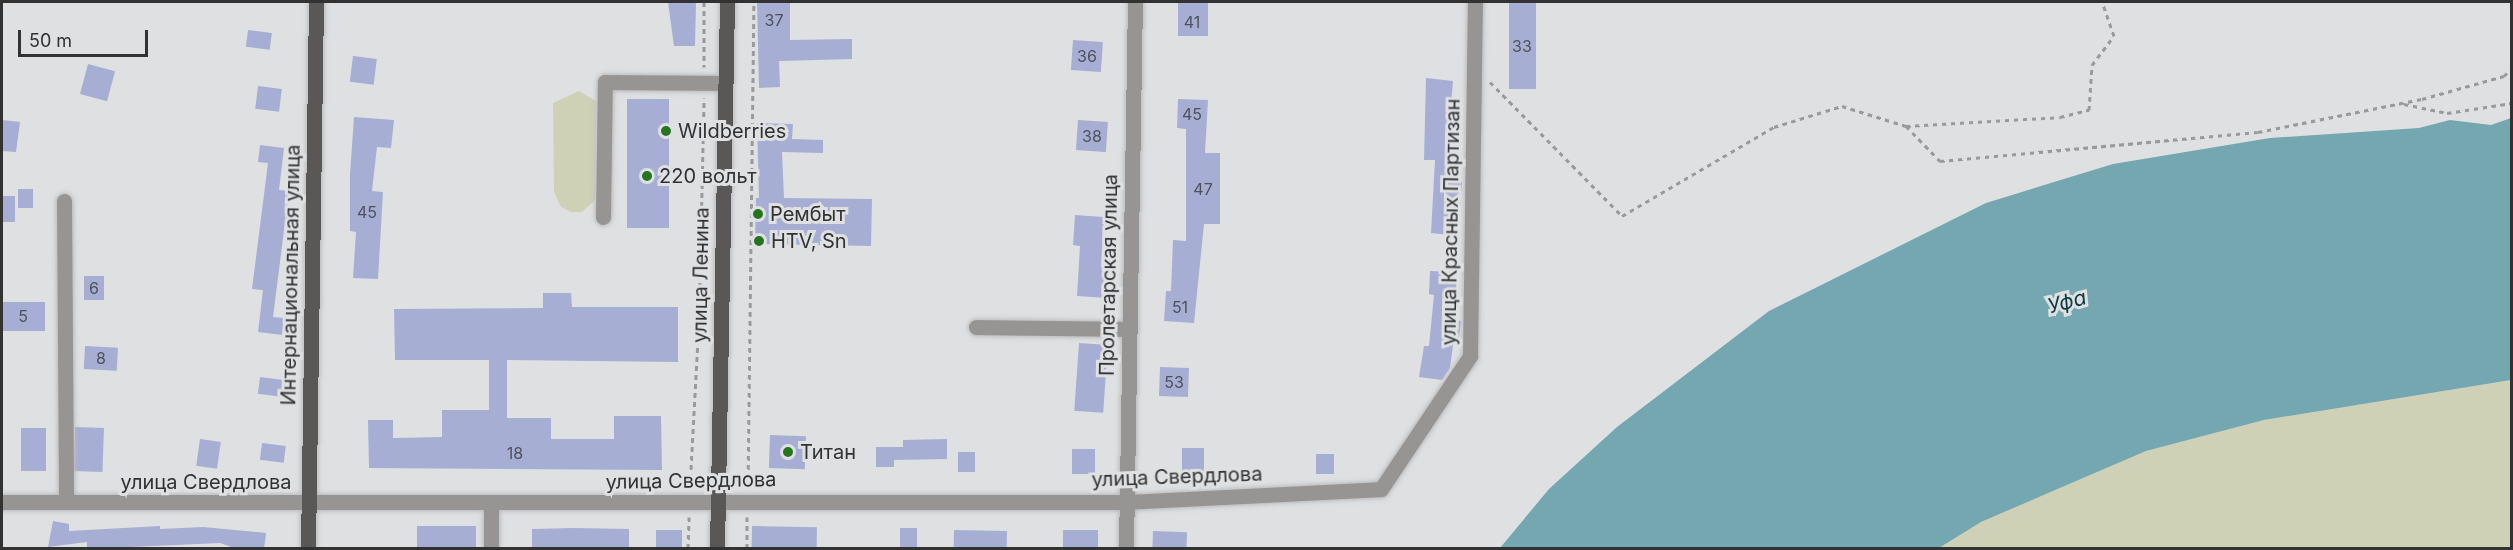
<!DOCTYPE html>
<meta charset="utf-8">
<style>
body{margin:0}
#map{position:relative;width:2513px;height:550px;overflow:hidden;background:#dfe0e2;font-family:Inter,sans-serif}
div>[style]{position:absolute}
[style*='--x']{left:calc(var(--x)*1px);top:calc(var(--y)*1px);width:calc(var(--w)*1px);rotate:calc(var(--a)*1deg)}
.green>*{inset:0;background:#cfd1b6}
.water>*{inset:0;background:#74a7b0}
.building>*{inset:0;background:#a6aed4;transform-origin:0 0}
.path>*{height:3px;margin-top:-1.5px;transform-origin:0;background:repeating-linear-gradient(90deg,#999a9c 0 4.5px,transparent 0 9px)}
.roads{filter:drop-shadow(0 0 2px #bcbdbf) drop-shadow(0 0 2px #bcbdbf)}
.minor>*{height:15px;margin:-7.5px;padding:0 7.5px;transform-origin:7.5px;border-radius:7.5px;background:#969594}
.major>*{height:15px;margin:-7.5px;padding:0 7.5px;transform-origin:7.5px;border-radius:7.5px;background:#595857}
.dots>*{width:16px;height:16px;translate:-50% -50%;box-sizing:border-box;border:3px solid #dfe0e2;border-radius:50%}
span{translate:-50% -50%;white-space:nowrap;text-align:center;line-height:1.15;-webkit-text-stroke:6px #dfe0e2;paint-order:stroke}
.number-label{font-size:16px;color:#4f515b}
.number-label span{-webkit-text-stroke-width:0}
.poi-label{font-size:20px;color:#323233}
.left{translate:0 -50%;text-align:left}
.street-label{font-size:20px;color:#323233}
.water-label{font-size:21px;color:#0c3d45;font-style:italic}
.frame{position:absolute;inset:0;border:3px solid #323233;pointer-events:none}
.scale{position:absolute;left:18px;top:30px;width:130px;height:27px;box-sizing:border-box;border:3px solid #323233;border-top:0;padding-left:8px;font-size:18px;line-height:21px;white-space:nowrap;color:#323233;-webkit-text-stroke:4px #dfe0e2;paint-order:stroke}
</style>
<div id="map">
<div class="green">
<div style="clip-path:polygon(579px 91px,596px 101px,595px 200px,582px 212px,571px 212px,561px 207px,554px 192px,553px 103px)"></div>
<div style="clip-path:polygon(2511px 380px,2511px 548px,1939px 548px,1981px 522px,2146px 451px,2264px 420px)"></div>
</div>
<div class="water">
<div style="clip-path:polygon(2511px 118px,2511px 380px,2264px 420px,2146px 451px,1981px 522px,1939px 548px,1500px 548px,1549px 489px,1617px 427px,1769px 311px,1986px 203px,2113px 164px,2270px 138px,2419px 128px,2450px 120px,2491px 125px)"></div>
</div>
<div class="building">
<div style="clip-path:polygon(668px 2px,696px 2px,695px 46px,674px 46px)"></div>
<div style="clip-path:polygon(757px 2px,790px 2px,790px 40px,852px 39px,852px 59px,779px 61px,780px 87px,759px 88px)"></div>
<div style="left:1178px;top:2px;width:30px;height:34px"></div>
<div style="left:1509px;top:2px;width:27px;height:87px"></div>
<div style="left:248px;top:30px;width:24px;height:17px;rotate:7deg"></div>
<div style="left:1073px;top:40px;width:30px;height:30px;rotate:4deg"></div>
<div style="left:353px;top:56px;width:24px;height:26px;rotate:7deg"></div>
<div style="left:88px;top:64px;width:28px;height:31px;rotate:15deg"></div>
<div style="clip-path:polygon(1426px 78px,1453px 81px,1449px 129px,1457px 129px,1455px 182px,1462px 182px,1458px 236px,1431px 233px,1435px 160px,1424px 160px)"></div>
<div style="left:258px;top:86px;width:24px;height:23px;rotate:7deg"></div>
<div style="left:627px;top:99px;width:42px;height:129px"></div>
<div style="clip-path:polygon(1178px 99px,1208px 100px,1205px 153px,1220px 153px,1220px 224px,1204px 224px,1194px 323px,1164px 321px,1166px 291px,1171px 291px,1173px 240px,1186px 241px,1186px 129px,1177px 128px)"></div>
<div style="clip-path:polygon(354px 117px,394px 120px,391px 148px,377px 147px,372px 191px,383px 192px,378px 279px,353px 278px,356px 232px,350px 231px,350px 174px)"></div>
<div style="clip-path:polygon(2px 120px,20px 122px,16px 152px,2px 151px)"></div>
<div style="left:1078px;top:120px;width:30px;height:30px;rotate:4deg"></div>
<div style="clip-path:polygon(757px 123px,793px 124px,792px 139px,823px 140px,823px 153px,782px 152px,784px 198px,872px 199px,871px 246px,755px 244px,756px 198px,759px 198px)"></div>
<div style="clip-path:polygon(260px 145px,284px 148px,279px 190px,289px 191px,273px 317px,284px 318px,282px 335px,258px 332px,263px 290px,252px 289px,268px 163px,258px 162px)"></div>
<div style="left:18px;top:189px;width:15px;height:19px"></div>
<div style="left:2px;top:196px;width:13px;height:26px"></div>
<div style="clip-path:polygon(1075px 215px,1104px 217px,1101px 267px,1108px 267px,1107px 298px,1077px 296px,1080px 246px,1073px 245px)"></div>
<div style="clip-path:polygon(1430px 271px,1457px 272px,1454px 320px,1461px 321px,1459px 338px,1454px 338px,1450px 368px,1442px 380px,1419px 377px,1424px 346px,1429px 346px,1434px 295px,1429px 294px)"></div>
<div style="left:84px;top:276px;width:20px;height:24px"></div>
<div style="clip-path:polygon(543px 293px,571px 293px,572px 307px,678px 307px,678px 362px,507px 360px,507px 418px,551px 418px,551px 439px,614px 439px,614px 416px,661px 416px,662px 470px,369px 468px,368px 420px,393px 420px,393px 438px,442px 437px,442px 410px,489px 410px,489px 360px,395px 360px,394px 309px,543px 308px)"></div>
<div style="left:2px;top:302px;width:43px;height:29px"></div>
<div style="left:1079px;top:343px;width:29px;height:68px;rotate:4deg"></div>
<div style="left:85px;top:346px;width:33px;height:23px;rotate:3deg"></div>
<div style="left:1160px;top:367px;width:29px;height:29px;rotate:2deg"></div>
<div style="left:260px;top:377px;width:24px;height:17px;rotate:7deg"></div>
<div style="left:75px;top:427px;width:29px;height:44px;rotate:2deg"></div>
<div style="left:21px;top:428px;width:25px;height:43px"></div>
<div style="left:770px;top:435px;width:36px;height:33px;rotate:2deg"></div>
<div style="left:200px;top:439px;width:21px;height:27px;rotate:8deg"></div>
<div style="clip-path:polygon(947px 439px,947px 459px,894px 460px,894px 467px,876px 467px,876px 447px,903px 447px,903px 440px)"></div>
<div style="left:262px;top:443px;width:24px;height:17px;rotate:7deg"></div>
<div style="left:1182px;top:448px;width:22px;height:23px"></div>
<div style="left:1095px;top:449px;width:25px;height:23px;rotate:90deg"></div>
<div style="left:958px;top:452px;width:17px;height:20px"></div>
<div style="left:1316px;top:454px;width:18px;height:20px"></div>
<div style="clip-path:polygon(53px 521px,69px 524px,69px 531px,160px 526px,160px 529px,203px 527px,266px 533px,264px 549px,237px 549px,220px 543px,87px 549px,87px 542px,48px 547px)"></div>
<div style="left:476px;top:526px;width:23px;height:59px;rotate:90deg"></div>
<div style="left:752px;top:526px;width:65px;height:23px;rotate:1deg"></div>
<div style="clip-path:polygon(574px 528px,629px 529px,629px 549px,532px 549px,532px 529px)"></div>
<div style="left:900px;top:528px;width:17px;height:20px"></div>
<div style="left:682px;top:530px;width:19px;height:26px;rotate:90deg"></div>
<div style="left:954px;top:530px;width:53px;height:19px;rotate:1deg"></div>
<div style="left:1063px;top:530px;width:35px;height:19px"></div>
<div style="left:1153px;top:531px;width:34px;height:18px;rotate:2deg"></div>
</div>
<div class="path">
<div style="--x:704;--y:2;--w:65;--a:90"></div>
<div style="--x:1490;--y:82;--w:188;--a:45.4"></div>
<div style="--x:1622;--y:216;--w:176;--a:-30.4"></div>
<div style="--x:1774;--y:127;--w:71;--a:-17.2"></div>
<div style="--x:1842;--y:106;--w:67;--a:17.4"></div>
<div style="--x:1906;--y:126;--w:49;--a:45.8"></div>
<div style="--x:1940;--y:161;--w:319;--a:-5.2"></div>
<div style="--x:2258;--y:132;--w:167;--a:-11.4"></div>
<div style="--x:2422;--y:99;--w:85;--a:-15.7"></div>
<div style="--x:2504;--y:76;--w:11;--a:-45"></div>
<div style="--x:2404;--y:104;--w:44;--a:11.8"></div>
<div style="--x:2447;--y:113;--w:66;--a:-8.7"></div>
<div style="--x:1906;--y:126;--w:154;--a:-3.3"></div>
<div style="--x:2060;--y:117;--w:30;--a:-14"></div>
<div style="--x:2089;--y:110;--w:45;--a:-86.2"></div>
<div style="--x:2092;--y:65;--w:36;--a:-53"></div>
<div style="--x:2114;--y:36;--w:36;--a:-109"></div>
<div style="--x:690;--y:487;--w:164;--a:-86.9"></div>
<div style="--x:699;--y:323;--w:225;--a:-88.7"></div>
<div style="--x:748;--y:487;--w:485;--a:-89.3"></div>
<div style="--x:688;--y:548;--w:31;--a:-88"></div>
<div style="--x:747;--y:548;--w:31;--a:-90"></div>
</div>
<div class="roads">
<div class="minor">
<div style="--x:64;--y:201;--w:301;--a:89.6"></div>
<div style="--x:603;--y:217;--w:135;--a:-89.2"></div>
<div style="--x:605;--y:82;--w:120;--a:0.5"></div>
<div style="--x:976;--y:327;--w:153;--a:0.7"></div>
<div style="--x:2;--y:502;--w:1124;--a:0"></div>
<div style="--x:1126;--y:502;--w:255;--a:-2.9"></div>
<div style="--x:1381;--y:489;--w:160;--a:-56.2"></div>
<div style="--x:1470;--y:356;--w:354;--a:-89.2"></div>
<div style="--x:491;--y:548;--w:44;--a:-90"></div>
<div style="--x:1126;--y:548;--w:546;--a:-89.06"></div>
</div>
<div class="major">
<div style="--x:308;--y:548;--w:546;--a:-89.16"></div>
<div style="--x:717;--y:548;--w:546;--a:-88.95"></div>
</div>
</div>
<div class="dots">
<div style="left:666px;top:131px;background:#26751e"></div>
<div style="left:647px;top:176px;background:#26751e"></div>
<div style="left:758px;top:214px;background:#26751e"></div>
<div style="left:759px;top:241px;background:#26751e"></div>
<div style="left:788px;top:452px;background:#26751e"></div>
</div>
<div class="number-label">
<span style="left:774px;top:20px">37</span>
<span style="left:1192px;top:22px">41</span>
<span style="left:1522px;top:46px">33</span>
<span style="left:1087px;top:56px">36</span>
<span style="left:1192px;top:114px">45</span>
<span style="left:1092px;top:136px">38</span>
<span style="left:1203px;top:189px">47</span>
<span style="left:367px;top:212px">45</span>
<span style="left:94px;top:288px">6</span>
<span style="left:1180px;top:307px">51</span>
<span style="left:23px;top:316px">5</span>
<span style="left:101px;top:358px">8</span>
<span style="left:1174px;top:382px">53</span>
<span style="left:515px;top:453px">18</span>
</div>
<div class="poi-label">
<span class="left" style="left:678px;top:131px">Wildberries</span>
<span class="left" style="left:659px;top:176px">220 вольт</span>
<span class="left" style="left:770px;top:214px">Рембыт</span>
<span class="left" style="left:771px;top:241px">HTV, Sn</span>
<span class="left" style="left:800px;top:452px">Титан</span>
</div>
<div class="street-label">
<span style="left:1451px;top:222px;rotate:-89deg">улица Красных Партизан</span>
<span style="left:291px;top:275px;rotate:-89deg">Интернациональная улица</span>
<span style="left:701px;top:275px;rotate:-89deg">улица Ленина</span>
<span style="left:1109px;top:275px;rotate:-89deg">Пролетарская улица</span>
<span style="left:1177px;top:477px;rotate:-2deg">улица Свердлова</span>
<span style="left:691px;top:481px;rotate:-1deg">улица Свердлова</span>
<span style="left:206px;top:482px">улица Свердлова</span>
</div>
<div class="water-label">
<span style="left:2067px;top:302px;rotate:-15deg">Уфа</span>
</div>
<div class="frame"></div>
<div class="scale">50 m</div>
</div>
